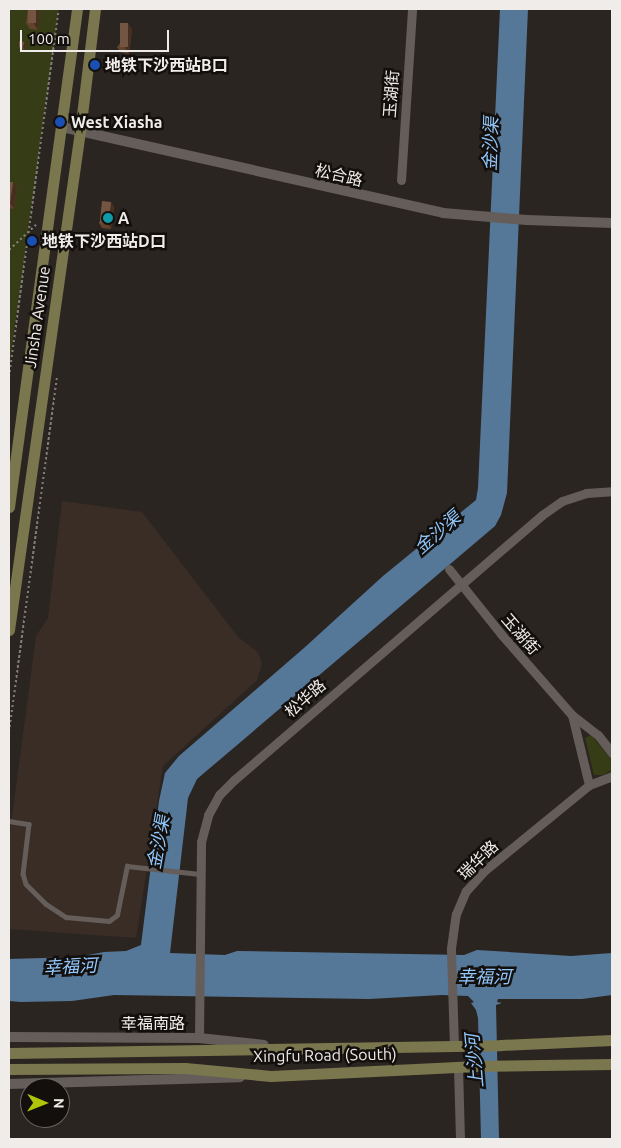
<!DOCTYPE html>
<meta charset="utf-8">
<style>
body{margin:0}
#map{position:relative;width:621px;height:1148px;overflow:hidden;background:#2b2521;font-family:Ubuntu,"Noto Sans SC",sans-serif}
div>[style]{position:absolute}
[style*='--x']{left:calc(var(--x)*1px);top:calc(var(--y)*1px);width:calc(var(--w)*1px);rotate:calc(var(--a)*1deg)}
.built>*{inset:0;background:#392d26}
.green>*{inset:0;background:#363c15}
.water>*{inset:0;background:#567898}
.path>*{height:2px;margin-top:-1px;transform-origin:0;background:repeating-linear-gradient(90deg,#827d79 0 2.5px,transparent 0 5px)}
.service>*{height:4.5px;margin:-2.25px;padding:0 2.25px;transform-origin:2.25px;border-radius:2.25px;background:#645d59}
.minor>*{height:9px;margin:-4.5px;padding:0 4.5px;transform-origin:4.5px;border-radius:4.5px;background:#645d59}
.tertiary>*{height:10px;margin:-5px;padding:0 5px;transform-origin:5px;border-radius:5px;background:#645d59}
.secondary>*{height:11px;margin:-5.5px;padding:0 5.5px;transform-origin:5.5px;border-radius:5.5px;background:#7a774e}
.wall>*{inset:0;background:#64432c}
.shaded-wall>*{inset:0;background:#472f1f}
.building>*{inset:0;background:#745541;transform-origin:0 0}
.dots>*{width:14px;height:14px;translate:-50% -50%;box-sizing:border-box;border:2px solid #120f0d;border-radius:50%}
span{translate:-50% -50%;white-space:nowrap;text-align:center;line-height:1.15;-webkit-text-stroke:5px #120f0d;paint-order:stroke}
.poi-label{font-size:16px;color:#f0ece9;font-weight:700}
.left{translate:0 -50%;text-align:left}
.street-label{font-size:16px;color:#f0ece9}
.water-label{font-size:18px;color:#91c7fc;font-style:italic}
.frame{position:absolute;inset:0;border:10px solid #f0ece9;pointer-events:none}
.north{position:absolute;left:20px;top:1078px;width:50px;height:50px;box-sizing:border-box;background:#120f0d;border:1px solid #6b6765;border-radius:50%;rotate:91deg;font-size:14px;font-weight:700;line-height:20px;text-align:center;color:#f0ece9}
.north::after{content:'';display:block;margin:auto;width:18px;height:22px;background:#aec509;clip-path:polygon(50% 0,100% 100%,50% 72%,0 100%)}
.scale{position:absolute;left:20px;top:30px;width:149px;height:22px;box-sizing:border-box;border:2px solid #f0ece9;border-top:0;padding-left:6px;font-size:15px;line-height:18px;white-space:nowrap;color:#f0ece9;-webkit-text-stroke:4px #120f0d;paint-order:stroke}
</style>
<div id="map">
<div class="built">
<div style="clip-path:polygon(62px 501px,142px 512px,238px 637px,258px 652px,262px 664px,257px 680px,163px 766px,136px 938px,9px 929px,9px 840px,36px 636px,48px 618px)"></div>
</div>
<div class="green">
<div style="clip-path:polygon(9px 9px,59px 9px,9px 369px)"></div>
<div style="clip-path:polygon(591px 735px,612px 760px,612px 770px,603px 775px,594px 775px,585px 738px)"></div>
</div>
<div class="water">
<div style="clip-path:polygon(500px 9px,528px 9px,507px 493px,501px 515px,495px 526px,197px 779px,188px 798px,170px 953px,225px 955px,237px 951px,464px 955px,477px 950px,571px 956px,612px 953px,612px 995px,582px 999px,498px 999px,497px 1002px,502px 1003px,496px 1005px,499px 1139px,481px 1139px,478px 1018px,476px 1010px,471px 1003px,474px 1002px,468px 996px,442px 995px,369px 999px,114px 995px,72px 1001px,21px 1002px,9px 1001px,9px 959px,78px 957px,104px 952px,126px 951px,141px 945px,159px 801px,165px 773px,179px 756px,304px 648px,383px 576px,476px 500px,478px 488px)"></div>
</div>
<div class="path">
<div style="--x:9;--y:250;--w:37;--a:-43"></div>
<div style="--x:9;--y:377;--w:371;--a:-82.3"></div>
<div style="--x:9;--y:732;--w:357;--a:-82.3"></div>
</div>
<div class="service">
<div style="--x:9;--y:821;--w:20;--a:9"></div>
<div style="--x:29;--y:824;--w:50;--a:96.8"></div>
<div style="--x:23;--y:874;--w:10;--a:73"></div>
<div style="--x:26;--y:884;--w:28;--a:45"></div>
<div style="--x:46;--y:904;--w:24;--a:33"></div>
<div style="--x:66;--y:917;--w:43;--a:5.3"></div>
<div style="--x:109;--y:921;--w:10;--a:-37"></div>
<div style="--x:117;--y:915;--w:50;--a:-78.5"></div>
<div style="--x:127;--y:866;--w:73;--a:6.3"></div>
</div>
<div class="minor">
<div style="--x:401;--y:180;--w:171;--a:-86.3"></div>
<div style="--x:449;--y:569;--w:83;--a:51.3"></div>
<div style="--x:501;--y:634;--w:108;--a:48.8"></div>
<div style="--x:572;--y:715;--w:33;--a:38"></div>
<div style="--x:598;--y:735;--w:23;--a:52"></div>
<div style="--x:572;--y:715;--w:72;--a:76.3"></div>
<div style="--x:199;--y:1038;--w:196;--a:-89.4"></div>
<div style="--x:201;--y:842;--w:28;--a:-75"></div>
<div style="--x:208;--y:815;--w:23;--a:-61"></div>
<div style="--x:219;--y:795;--w:21;--a:-45"></div>
<div style="--x:234;--y:780;--w:406;--a:-40.7"></div>
<div style="--x:542;--y:515;--w:24;--a:-35"></div>
<div style="--x:562;--y:501;--w:25;--a:-18"></div>
<div style="--x:586;--y:493;--w:26;--a:-4"></div>
<div style="--x:454;--y:1046;--w:98;--a:-91.8"></div>
<div style="--x:451;--y:948;--w:34;--a:-82"></div>
<div style="--x:456;--y:914;--w:25;--a:-67"></div>
<div style="--x:466;--y:891;--w:27;--a:-48"></div>
<div style="--x:484;--y:871;--w:136;--a:-39.3"></div>
<div style="--x:589;--y:785;--w:25;--a:-21"></div>
<div style="--x:458;--y:1067;--w:72;--a:88.4"></div>
</div>
<div class="tertiary">
<div style="--x:62;--y:127;--w:391;--a:12.7"></div>
<div style="--x:443;--y:213;--w:84;--a:4.8"></div>
<div style="--x:527;--y:220;--w:85;--a:2"></div>
<div style="--x:9;--y:1037;--w:190;--a:0.3"></div>
<div style="--x:199;--y:1038;--w:65;--a:6.1"></div>
<div style="--x:9;--y:1084;--w:231;--a:-1.7"></div>
</div>
<div class="secondary">
<div style="--x:9;--y:507;--w:503;--a:-82.22"></div>
<div style="--x:9;--y:630;--w:504;--a:-81.9"></div>
<div style="--x:80;--y:131;--w:123;--a:-83"></div>
<div style="--x:9;--y:1053;--w:492;--a:-0.9"></div>
<div style="--x:501;--y:1045;--w:111;--a:-2.6"></div>
<div style="--x:9;--y:1069;--w:176;--a:-0.3"></div>
<div style="--x:185;--y:1068;--w:86;--a:5.3"></div>
<div style="--x:271;--y:1076;--w:201;--a:-2.8"></div>
<div style="--x:472;--y:1066;--w:140;--a:-0.8"></div>
</div>
<div class="wall">
<div style="clip-path:polygon(28px 9px,40px 9px,38px 30px,30px 29px,26px 23px)"></div>
<div style="clip-path:polygon(132px 29px,129px 54px,120px 52px,117px 47px)"></div>
<div style="clip-path:polygon(24px 42px,26px 44px,25px 50px,20px 49px,19px 47px)"></div>
<div style="clip-path:polygon(9px 182px,17px 188px,14px 209px,9px 208px)"></div>
<div style="clip-path:polygon(111px 202px,114px 207px,111px 229px,102px 228px,99px 223px)"></div>
</div>
<div class="shaded-wall">
<div style="clip-path:polygon(36px 9px,40px 9px,38px 30px,34px 24px)"></div>
<div style="clip-path:polygon(128px 23px,132px 29px,129px 54px,125px 48px)"></div>
<div style="clip-path:polygon(24px 42px,26px 44px,25px 50px,23px 47px)"></div>
<div style="clip-path:polygon(13px 182px,17px 188px,14px 209px,10px 203px)"></div>
<div style="clip-path:polygon(111px 202px,114px 207px,111px 229px,108px 224px)"></div>
</div>
<div class="building">
<div style="left:28px;top:9px;width:8px;height:14px"></div>
<div style="left:120px;top:23px;width:8px;height:24px"></div>
<div style="clip-path:polygon(19px 41px,24px 42px,23px 47px,19px 47px)"></div>
<div style="clip-path:polygon(9px 182px,13px 182px,10px 203px,9px 203px)"></div>
<div style="left:102px;top:201px;width:9px;height:22px;rotate:6deg"></div>
</div>
<div class="dots">
<div style="left:95px;top:65px;background:#1a4fb4"></div>
<div style="left:60px;top:122px;background:#1a4fb4"></div>
<div style="left:108px;top:218px;background:#0f9aa8"></div>
<div style="left:32px;top:241px;background:#1a4fb4"></div>
</div>
<div class="poi-label">
<span class="left" style="left:105px;top:65px">地铁下沙西站B口</span>
<span class="left" style="left:71px;top:122px">West Xiasha</span>
<span class="left" style="left:118px;top:218px">A</span>
<span class="left" style="left:42px;top:241px">地铁下沙西站D口</span>
</div>
<div class="street-label">
<span style="left:391px;top:94px;rotate:-86deg">玉湖街</span>
<span style="left:339px;top:175px;rotate:13deg">松合路</span>
<span style="left:37px;top:317px;rotate:-82deg">Jinsha Avenue</span>
<span style="left:521px;top:634px;rotate:49deg">玉湖街</span>
<span style="left:305px;top:698px;rotate:-41deg">松华路</span>
<span style="left:478px;top:860px;rotate:-44deg">瑞华路</span>
<span style="left:153px;top:1023px">幸福南路</span>
<span style="left:325px;top:1055px;rotate:-1deg">Xingfu Road (South)</span>
</div>
<div class="water-label">
<span style="left:490px;top:144px;rotate:-88deg">金沙渠</span>
<span style="left:437px;top:532px;rotate:-41deg">金沙渠</span>
<span style="left:158px;top:842px;rotate:-80deg">金沙渠</span>
<span style="left:70px;top:966px;rotate:-3deg">幸福河</span>
<span style="left:484px;top:976px">幸福河</span>
<span style="left:474px;top:1061px;rotate:-95deg">上沙河</span>
</div>
<div class="frame"></div>
<div class="north">N</div>
<div class="scale">100 m</div>
</div>
